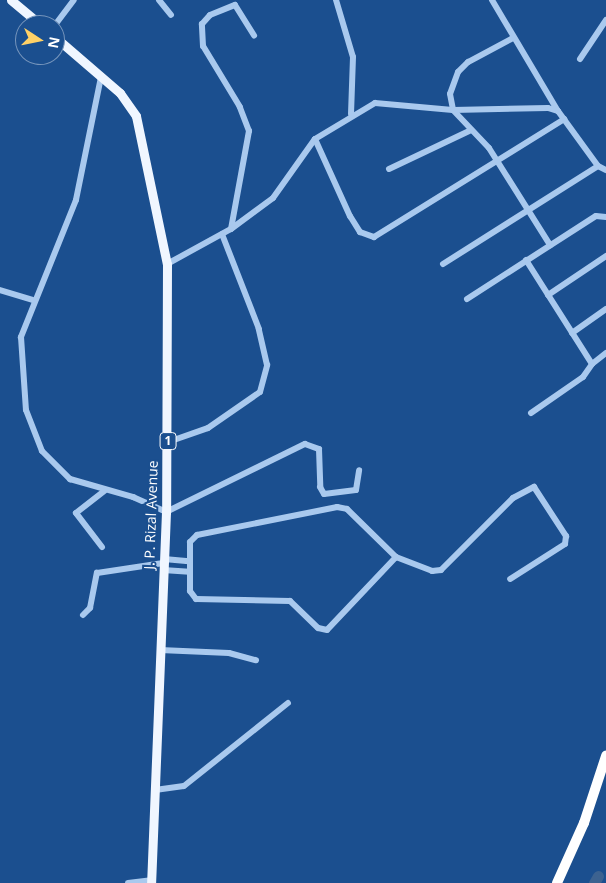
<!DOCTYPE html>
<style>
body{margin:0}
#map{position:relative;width:606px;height:883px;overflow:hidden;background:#1b4f8f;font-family:"Open Sans",sans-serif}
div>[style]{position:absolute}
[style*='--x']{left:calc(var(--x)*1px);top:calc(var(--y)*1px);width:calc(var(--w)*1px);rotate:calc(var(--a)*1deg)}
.river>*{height:11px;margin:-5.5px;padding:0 5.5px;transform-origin:5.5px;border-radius:5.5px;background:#3c6290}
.minor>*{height:6px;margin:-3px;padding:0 3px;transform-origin:3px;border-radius:3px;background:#a9c9ee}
.major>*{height:9px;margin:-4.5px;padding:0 4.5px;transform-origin:4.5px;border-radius:4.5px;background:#f0f6ff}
.highway>*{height:10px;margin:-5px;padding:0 5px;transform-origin:5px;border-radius:5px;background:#fff}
span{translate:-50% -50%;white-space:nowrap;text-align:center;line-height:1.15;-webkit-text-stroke:4px #1b4f8f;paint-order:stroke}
.shield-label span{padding:1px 4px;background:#1b4f8f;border:1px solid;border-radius:4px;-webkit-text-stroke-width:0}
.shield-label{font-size:12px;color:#fff;font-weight:700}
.street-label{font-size:14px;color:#fff}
.north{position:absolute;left:15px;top:15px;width:50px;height:50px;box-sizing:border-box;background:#1b4f8f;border:1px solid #7695bc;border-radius:50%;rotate:101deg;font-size:14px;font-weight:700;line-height:20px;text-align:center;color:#fff}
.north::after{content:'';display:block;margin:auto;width:18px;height:22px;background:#ffd166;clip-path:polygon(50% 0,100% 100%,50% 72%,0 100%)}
</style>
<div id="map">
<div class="river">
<div style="--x:594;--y:883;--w:8;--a:-60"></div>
</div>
<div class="minor">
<div style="--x:159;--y:0;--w:19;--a:51"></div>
<div style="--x:336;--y:0;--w:59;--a:73.4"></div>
<div style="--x:353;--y:57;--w:57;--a:92"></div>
<div style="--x:492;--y:0;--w:129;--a:59.3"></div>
<div style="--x:55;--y:25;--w:31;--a:-53"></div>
<div style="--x:513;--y:38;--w:51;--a:151.9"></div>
<div style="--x:468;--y:62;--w:14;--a:135"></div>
<div style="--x:458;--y:72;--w:23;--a:110"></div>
<div style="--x:450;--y:94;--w:16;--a:79"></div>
<div style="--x:453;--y:110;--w:52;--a:46.5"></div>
<div style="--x:489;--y:148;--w:115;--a:57.8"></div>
<div style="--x:580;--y:59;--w:47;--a:-56.3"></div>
<div style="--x:101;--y:77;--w:126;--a:101.5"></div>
<div style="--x:76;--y:200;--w:148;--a:111.9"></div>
<div style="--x:21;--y:337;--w:73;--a:86.1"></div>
<div style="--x:26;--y:410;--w:44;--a:68.7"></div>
<div style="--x:42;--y:451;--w:40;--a:45"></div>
<div style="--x:70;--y:479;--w:66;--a:15.9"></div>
<div style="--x:133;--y:497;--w:36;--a:24"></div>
<div style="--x:166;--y:512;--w:155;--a:-26.1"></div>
<div style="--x:305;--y:444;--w:15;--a:20"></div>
<div style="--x:319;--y:449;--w:38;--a:88"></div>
<div style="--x:320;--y:487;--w:8;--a:60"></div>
<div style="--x:324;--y:494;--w:32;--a:-7"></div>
<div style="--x:356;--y:490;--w:20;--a:-81"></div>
<div style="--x:315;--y:139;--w:85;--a:65.6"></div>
<div style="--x:350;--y:216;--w:19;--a:58"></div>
<div style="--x:360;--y:232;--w:15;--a:20"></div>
<div style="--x:374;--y:237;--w:224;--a:-31.8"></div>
<div style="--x:389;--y:169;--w:91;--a:-25.4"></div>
<div style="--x:231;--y:229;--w:100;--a:-79.6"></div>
<div style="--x:249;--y:131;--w:26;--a:-111"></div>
<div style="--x:240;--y:107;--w:71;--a:-121.2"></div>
<div style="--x:203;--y:46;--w:22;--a:-93"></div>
<div style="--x:202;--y:24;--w:12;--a:-48"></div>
<div style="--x:210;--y:15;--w:27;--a:-22"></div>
<div style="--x:235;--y:5;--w:36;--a:58"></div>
<div style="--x:526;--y:260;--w:123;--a:57.6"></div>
<div style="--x:592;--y:364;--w:18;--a:-38"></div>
<div style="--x:167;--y:264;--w:73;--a:-28.7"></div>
<div style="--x:231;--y:229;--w:52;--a:-36.4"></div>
<div style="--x:273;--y:198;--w:72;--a:-54.6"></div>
<div style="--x:315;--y:139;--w:70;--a:-31"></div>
<div style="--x:375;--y:103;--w:78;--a:5.1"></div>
<div style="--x:453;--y:110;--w:95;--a:-1.2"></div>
<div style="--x:548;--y:108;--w:10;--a:17"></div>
<div style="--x:558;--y:111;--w:68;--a:54"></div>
<div style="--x:598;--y:166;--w:9;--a:27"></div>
<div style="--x:443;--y:264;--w:183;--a:-32.3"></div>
<div style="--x:0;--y:290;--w:34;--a:17"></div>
<div style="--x:548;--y:295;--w:70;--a:-33.9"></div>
<div style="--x:467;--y:299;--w:153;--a:-32.8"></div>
<div style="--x:596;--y:216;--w:10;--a:6"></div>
<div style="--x:572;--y:333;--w:42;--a:-35.2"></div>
<div style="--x:531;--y:413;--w:63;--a:-34.7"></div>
<div style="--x:583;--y:377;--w:16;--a:-55"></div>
<div style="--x:168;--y:442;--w:42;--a:-19.3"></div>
<div style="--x:208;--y:428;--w:63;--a:-34.7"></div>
<div style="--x:260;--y:392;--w:28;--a:-75"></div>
<div style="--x:267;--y:365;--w:37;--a:-103"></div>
<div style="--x:259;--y:329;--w:102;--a:-111.3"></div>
<div style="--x:102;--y:547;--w:43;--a:-127.4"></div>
<div style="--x:76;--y:513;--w:36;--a:-38"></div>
<div style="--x:396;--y:557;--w:100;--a:133.4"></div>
<div style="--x:327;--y:630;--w:9;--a:-167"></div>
<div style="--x:318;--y:628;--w:39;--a:-136"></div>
<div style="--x:290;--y:601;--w:94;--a:-178.8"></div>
<div style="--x:196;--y:599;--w:10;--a:-127"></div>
<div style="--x:190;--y:591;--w:49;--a:-90"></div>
<div style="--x:190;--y:542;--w:10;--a:-45"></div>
<div style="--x:197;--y:535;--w:143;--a:-11.3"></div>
<div style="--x:337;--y:507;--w:10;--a:11"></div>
<div style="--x:347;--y:509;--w:69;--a:44.4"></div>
<div style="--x:396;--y:557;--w:39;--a:21"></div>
<div style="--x:432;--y:571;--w:9;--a:-6"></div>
<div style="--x:441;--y:570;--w:102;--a:-45"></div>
<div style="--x:513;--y:498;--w:24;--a:-28"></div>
<div style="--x:534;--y:487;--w:59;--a:56.9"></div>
<div style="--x:566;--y:536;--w:8;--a:97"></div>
<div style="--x:565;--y:544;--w:65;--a:147.5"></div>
<div style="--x:164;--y:559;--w:25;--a:5"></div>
<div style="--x:163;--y:570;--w:26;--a:4"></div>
<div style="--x:83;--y:615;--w:10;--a:-45"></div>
<div style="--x:90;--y:608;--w:36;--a:-79"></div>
<div style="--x:97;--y:573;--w:67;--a:-8.6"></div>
<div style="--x:160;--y:650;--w:69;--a:2.5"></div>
<div style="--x:229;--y:653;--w:28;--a:15"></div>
<div style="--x:155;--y:790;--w:29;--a:-8"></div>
<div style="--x:184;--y:786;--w:133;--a:-38.6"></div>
<div style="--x:128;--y:883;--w:23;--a:-7"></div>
</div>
<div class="major">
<div style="--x:11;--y:0;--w:39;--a:40"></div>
<div style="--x:55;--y:37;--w:86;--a:40.7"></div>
<div style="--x:120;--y:93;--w:28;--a:55"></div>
<div style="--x:136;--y:116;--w:151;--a:78.2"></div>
<div style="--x:167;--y:264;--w:248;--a:90.2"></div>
<div style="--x:166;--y:512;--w:371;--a:92.3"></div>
</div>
<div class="highway">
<div style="--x:557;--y:883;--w:66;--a:-65.8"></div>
<div style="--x:584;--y:823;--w:71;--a:-71.8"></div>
</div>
<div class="shield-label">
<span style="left:168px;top:441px">1</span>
</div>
<div class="street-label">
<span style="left:151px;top:515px;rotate:-88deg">J. P. Rizal Avenue</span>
</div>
<div class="north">N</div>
</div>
